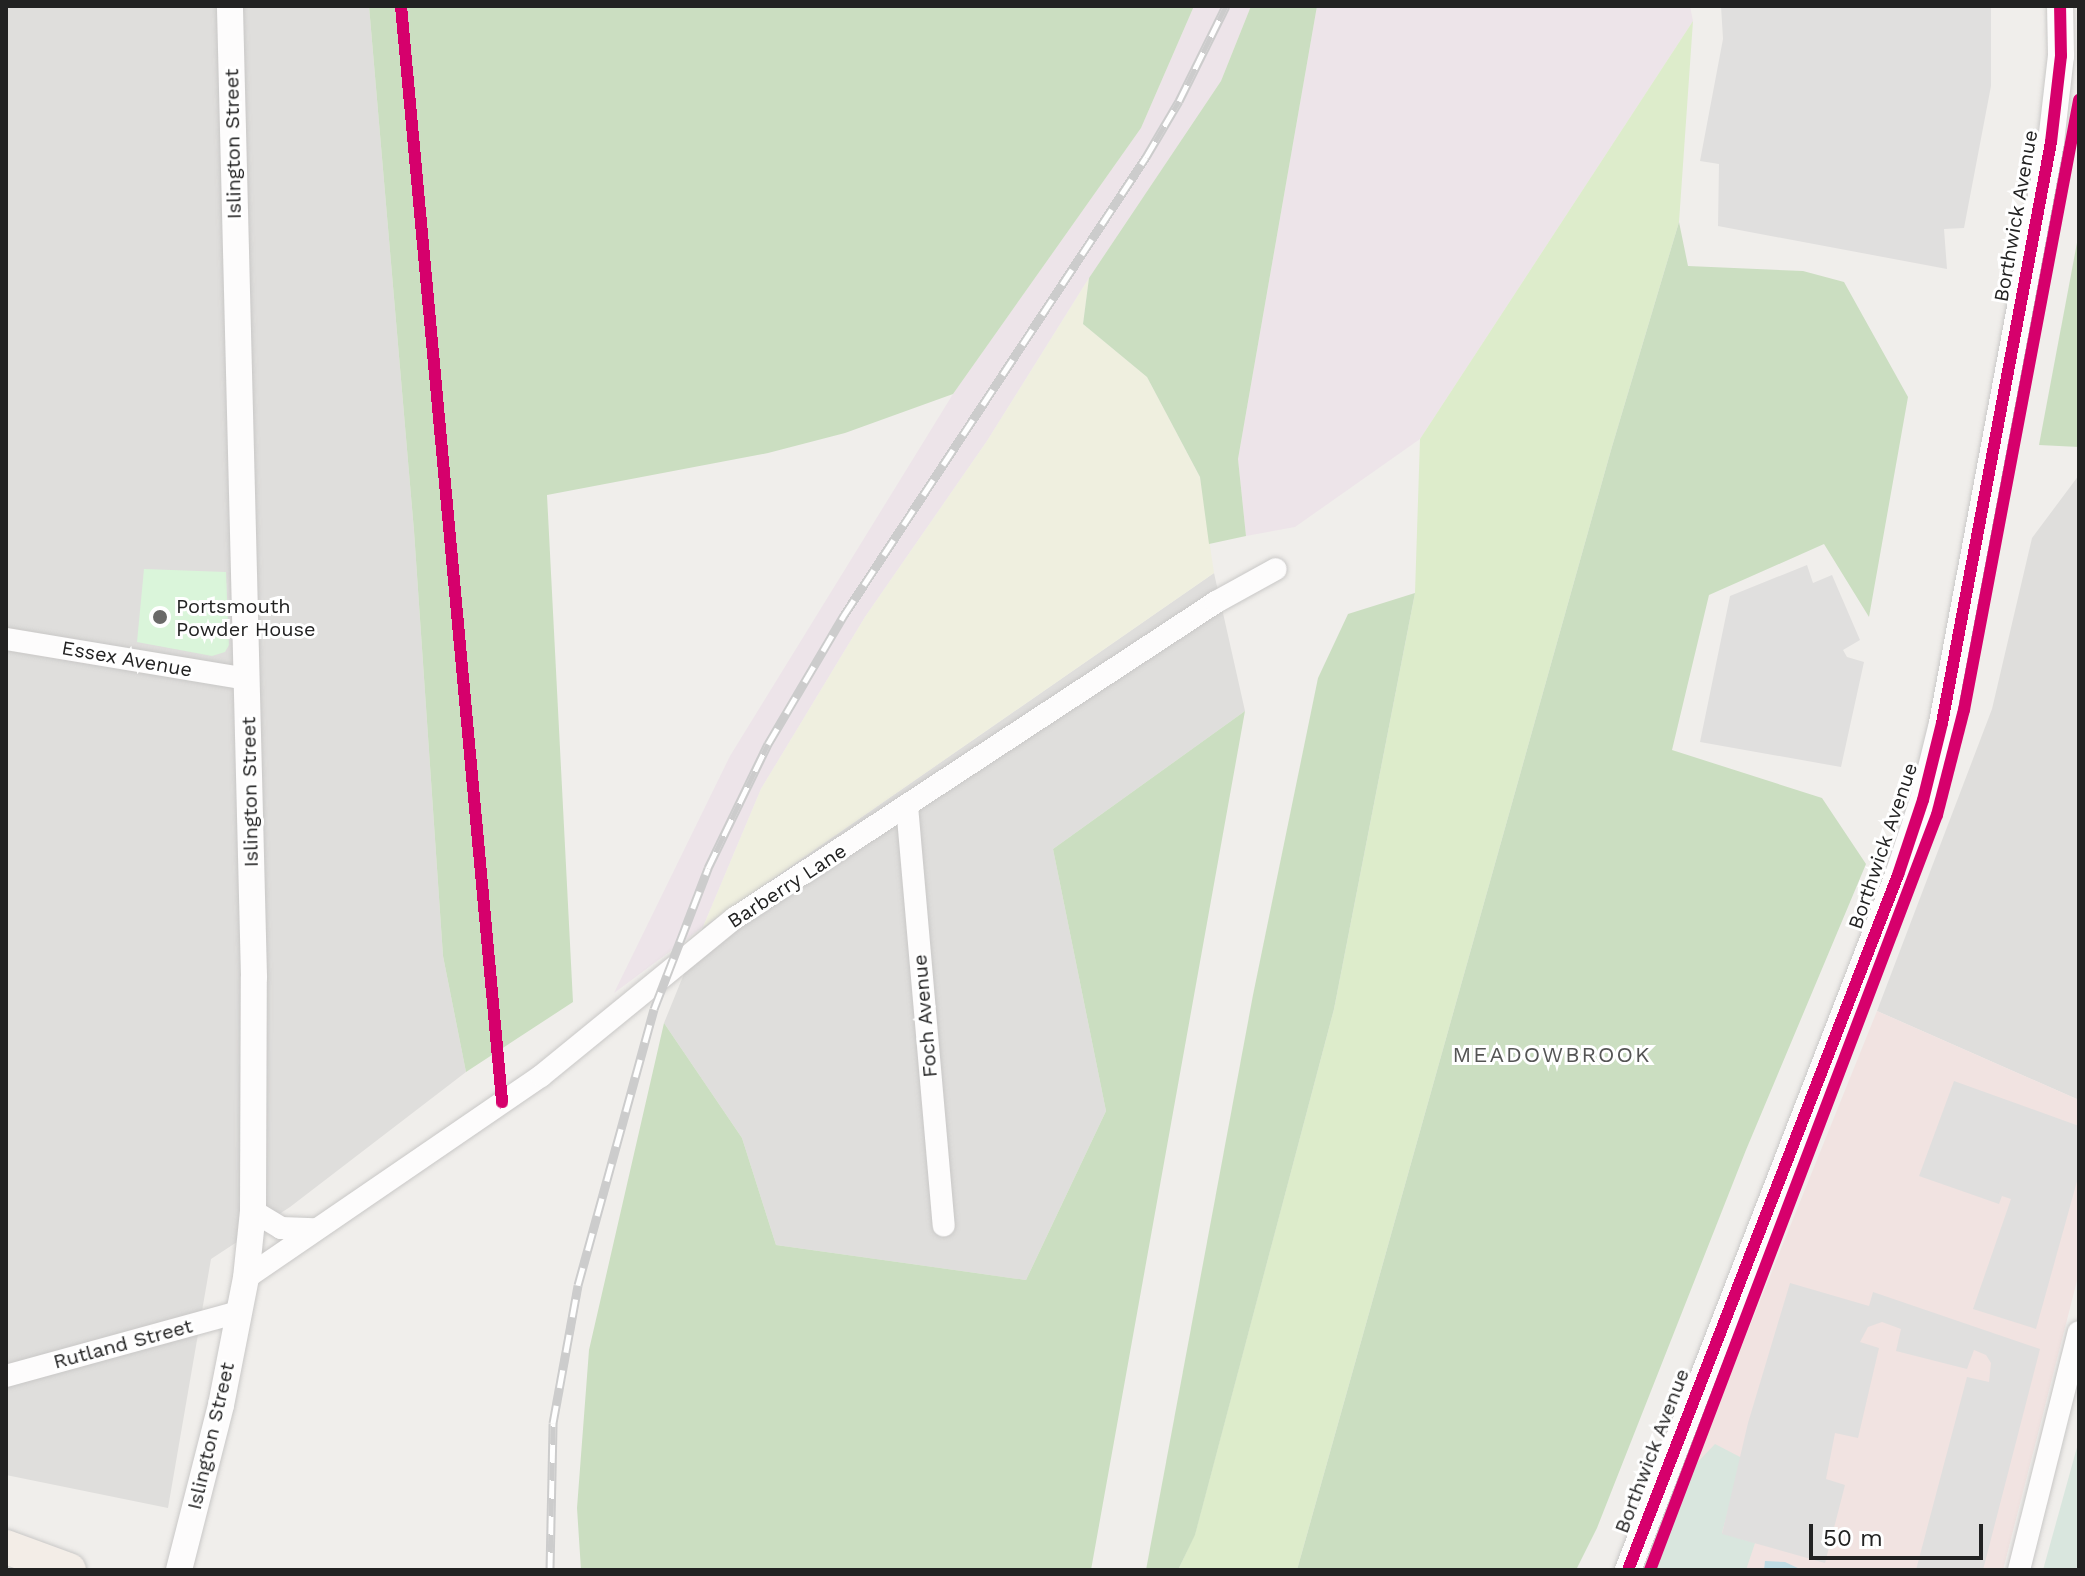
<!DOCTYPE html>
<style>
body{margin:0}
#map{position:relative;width:2085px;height:1576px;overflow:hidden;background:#f0eeeb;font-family:"Work Sans",sans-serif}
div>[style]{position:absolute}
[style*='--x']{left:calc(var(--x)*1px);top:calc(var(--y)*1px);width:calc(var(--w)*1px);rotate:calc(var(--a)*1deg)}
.residential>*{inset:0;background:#dfdedc}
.commercial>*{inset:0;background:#f1e3e1}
.industrial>*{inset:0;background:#ede4e9}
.farmland>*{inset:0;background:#efefdf}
.grass>*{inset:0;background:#ddeccb}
.forest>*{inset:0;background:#cbdec1}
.wetland>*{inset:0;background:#d9e6de}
.park>*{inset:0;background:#daf5da}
.parking>*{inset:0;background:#e0dfde}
.water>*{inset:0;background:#bfdbe3}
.roads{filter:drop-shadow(0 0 2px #c9c8c7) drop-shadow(0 0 2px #c9c8c7)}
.minor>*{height:22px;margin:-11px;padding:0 11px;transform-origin:11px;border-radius:11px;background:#fdfcfc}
.tertiary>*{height:26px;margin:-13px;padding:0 13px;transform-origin:13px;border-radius:13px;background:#fdfcfc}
.primary>*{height:34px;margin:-17px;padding:0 17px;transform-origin:17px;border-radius:17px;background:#f3ede7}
.rail>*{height:9px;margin-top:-4.5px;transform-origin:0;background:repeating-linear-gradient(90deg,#fff 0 18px,#ccc 0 36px);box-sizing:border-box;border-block:2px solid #ccc}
.cycleway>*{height:12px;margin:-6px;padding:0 6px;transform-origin:6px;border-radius:6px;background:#d6006c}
.dots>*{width:22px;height:22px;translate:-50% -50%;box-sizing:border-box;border:4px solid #fff;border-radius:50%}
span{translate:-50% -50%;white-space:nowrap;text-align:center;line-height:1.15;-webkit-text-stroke:6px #fff;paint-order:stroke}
.street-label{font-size:20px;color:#222}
.poi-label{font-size:20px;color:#222}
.left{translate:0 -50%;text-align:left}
.neighbourhood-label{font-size:22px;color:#555;letter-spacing:2px}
.frame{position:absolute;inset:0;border:8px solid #222;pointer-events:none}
.scale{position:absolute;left:1809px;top:1524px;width:174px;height:36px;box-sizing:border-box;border:4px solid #222;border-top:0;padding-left:10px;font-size:24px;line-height:28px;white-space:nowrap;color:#222;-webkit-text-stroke:6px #fff;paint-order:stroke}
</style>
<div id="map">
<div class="residential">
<div style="clip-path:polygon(6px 6px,369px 6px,414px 531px,443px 956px,466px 1072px,290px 1207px,211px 1259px,168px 1508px,6px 1475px)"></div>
<div style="clip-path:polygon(2079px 475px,2079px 1100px,1877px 1011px,1992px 709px,2032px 538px)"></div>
<div style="clip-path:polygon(1214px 573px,1245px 711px,1053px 849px,1106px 1111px,1026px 1280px,776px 1245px,742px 1138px,664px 1023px,703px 927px)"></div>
</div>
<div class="commercial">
<div style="clip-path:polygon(1877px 1011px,2079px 1100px,2079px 1273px,2003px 1570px,1656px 1570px,1693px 1467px)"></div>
</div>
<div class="industrial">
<div style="clip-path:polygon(1194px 6px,1251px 6px,1221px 81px,1089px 278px,987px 441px,865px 617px,761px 789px,703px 927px,614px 993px,730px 756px,953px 394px,1141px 128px)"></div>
<div style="clip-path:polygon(1317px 6px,1690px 6px,1693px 21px,1420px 439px,1295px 527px,1246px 536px,1238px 459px)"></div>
</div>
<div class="farmland">
<div style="clip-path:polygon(1089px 278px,1083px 324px,1147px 377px,1200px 477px,1214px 573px,703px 927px,761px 789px,865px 617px,987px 441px)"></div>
</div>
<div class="grass">
<div style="clip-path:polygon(1693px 21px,1679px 222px,1611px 450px,1297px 1570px,1178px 1570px,1195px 1534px,1334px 1009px,1415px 593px,1420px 439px)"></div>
</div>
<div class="forest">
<div style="clip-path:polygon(369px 6px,1194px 6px,1141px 128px,953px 394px,845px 433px,768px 453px,547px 495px,573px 1002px,466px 1072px,443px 956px,414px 531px)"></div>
<div style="clip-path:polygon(1251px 6px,1317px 6px,1238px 459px,1246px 536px,1209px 544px,1200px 477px,1147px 377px,1083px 324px,1089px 278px,1221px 81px)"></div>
<div style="clip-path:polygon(1679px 222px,1688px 266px,1803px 271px,1844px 282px,1908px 397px,1869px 617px,1824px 544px,1709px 595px,1672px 750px,1822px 798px,1866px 864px,1746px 1150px,1597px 1528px,1576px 1570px,1297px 1570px,1611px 450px)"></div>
<div style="clip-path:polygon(2079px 232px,2079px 447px,2039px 445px)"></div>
<div style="clip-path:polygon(1415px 593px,1334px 1009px,1195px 1535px,1178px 1570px,1146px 1570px,1253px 995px,1318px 678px,1348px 614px)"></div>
<div style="clip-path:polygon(1245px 711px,1091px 1570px,581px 1570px,577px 1508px,589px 1350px,664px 1023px,742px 1138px,776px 1245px,1026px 1280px,1106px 1111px,1053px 849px)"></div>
</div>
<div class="wetland">
<div style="clip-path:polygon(2079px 1440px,2079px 1570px,2043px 1570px)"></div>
<div style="clip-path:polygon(1715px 1444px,1742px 1458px,1722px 1533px,1755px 1543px,1746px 1570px,1656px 1570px,1693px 1467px)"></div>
</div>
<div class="park">
<div style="clip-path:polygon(144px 569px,226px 572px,229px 645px,225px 652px,212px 656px,137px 642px)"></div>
</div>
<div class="parking">
<div style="clip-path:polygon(1721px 6px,1991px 6px,1991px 86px,1964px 228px,1944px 229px,1947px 269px,1718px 226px,1719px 164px,1700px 161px,1723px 39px)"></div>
<div style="clip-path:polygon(1807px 565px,1813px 583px,1832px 575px,1860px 640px,1843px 650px,1847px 657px,1864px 662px,1841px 767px,1700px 742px,1730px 596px)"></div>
<div style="clip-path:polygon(1954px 1081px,2079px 1126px,2079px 1174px,2036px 1329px,1973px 1309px,2011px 1199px,2002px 1196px,1999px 1204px,1919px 1176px)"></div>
<div style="clip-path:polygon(1790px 1283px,1869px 1306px,1873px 1292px,2040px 1349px,1983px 1570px,1916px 1570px,1967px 1377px,1989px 1382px,1991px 1363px,1986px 1355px,1974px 1350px,1967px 1369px,1896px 1351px,1901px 1329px,1882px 1322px,1868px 1327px,1860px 1342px,1879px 1348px,1858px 1438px,1835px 1433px,1826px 1479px,1845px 1485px,1825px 1563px,1722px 1534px,1748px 1423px)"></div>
</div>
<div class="water">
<div style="clip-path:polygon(1765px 1561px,1785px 1562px,1802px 1570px,1764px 1570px)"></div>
</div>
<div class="roads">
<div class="minor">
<div style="--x:6;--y:639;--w:245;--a:9.4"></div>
<div style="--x:907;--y:806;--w:421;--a:85"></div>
<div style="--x:253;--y:1211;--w:33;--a:31"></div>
<div style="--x:281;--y:1228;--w:33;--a:2"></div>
<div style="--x:246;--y:1278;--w:358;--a:-34.4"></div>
<div style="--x:541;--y:1076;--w:250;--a:-39.2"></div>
<div style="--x:735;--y:918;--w:576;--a:-33.3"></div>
<div style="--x:1216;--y:602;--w:68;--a:-28.8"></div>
<div style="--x:6;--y:1376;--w:242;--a:-15.4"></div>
<div style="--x:2019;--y:1570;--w:245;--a:-75.9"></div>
</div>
<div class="tertiary">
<div style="--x:179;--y:1570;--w:170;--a:-75.7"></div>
<div style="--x:221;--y:1405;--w:129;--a:-78.9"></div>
<div style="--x:246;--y:1278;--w:67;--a:-84"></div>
<div style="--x:253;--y:1211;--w:234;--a:-89.8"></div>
<div style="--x:254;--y:977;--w:971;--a:-91.42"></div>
<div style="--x:1628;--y:1570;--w:746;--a:-68.77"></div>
<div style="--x:1898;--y:875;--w:79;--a:-71.6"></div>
<div style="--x:1923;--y:800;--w:79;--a:-76.1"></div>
<div style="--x:1942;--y:723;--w:591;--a:-79.37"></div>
<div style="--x:2051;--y:142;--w:87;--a:-83.4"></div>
<div style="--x:2061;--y:56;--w:50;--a:-91.1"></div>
</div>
<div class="primary">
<div style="--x:6;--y:1547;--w:67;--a:20.1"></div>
</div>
</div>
<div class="rail">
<div style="--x:550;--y:1570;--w:147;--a:-88.8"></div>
<div style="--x:553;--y:1423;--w:140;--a:-79.7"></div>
<div style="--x:578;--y:1285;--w:286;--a:-74.6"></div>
<div style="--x:654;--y:1009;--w:151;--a:-69"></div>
<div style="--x:708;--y:868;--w:138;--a:-64.2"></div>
<div style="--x:768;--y:744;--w:150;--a:-59.5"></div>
<div style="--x:844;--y:615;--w:549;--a:-56.6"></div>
<div style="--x:1146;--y:157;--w:65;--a:-59.5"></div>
<div style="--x:1179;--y:101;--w:106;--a:-63.7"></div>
</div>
<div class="cycleway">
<div style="--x:401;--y:6;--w:1101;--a:84.73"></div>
<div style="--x:1628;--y:1570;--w:746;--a:-68.77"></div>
<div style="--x:1898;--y:875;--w:79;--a:-71.6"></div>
<div style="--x:1923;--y:800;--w:79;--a:-76.1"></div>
<div style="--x:1942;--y:723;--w:591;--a:-79.37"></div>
<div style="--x:2051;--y:142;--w:87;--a:-83.4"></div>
<div style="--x:2061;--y:56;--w:50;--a:-91.1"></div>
<div style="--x:1650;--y:1570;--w:808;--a:-69.19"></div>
<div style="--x:1937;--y:815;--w:108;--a:-75.6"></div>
<div style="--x:1964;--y:710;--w:621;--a:-79.32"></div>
</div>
<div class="dots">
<div style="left:160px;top:617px;background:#6a6968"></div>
</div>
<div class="street-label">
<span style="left:233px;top:144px;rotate:-91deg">Islington Street</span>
<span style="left:2016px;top:216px;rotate:-80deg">Borthwick Avenue</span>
<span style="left:127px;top:659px;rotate:10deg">Essex Avenue</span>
<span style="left:250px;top:792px;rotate:-91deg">Islington Street</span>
<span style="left:1883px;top:846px;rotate:-71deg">Borthwick Avenue</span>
<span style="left:787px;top:886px;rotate:-33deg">Barberry Lane</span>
<span style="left:925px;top:1016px;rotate:-95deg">Foch Avenue</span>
<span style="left:123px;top:1344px;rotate:-15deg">Rutland Street</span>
<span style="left:211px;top:1436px;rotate:-77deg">Islington Street</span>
<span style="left:1652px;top:1451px;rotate:-69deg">Borthwick Avenue</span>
</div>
<div class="poi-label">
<span class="left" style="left:176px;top:618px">Portsmouth<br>Powder House</span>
</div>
<div class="neighbourhood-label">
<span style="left:1552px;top:1055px">MEADOWBROOK</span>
</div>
<div class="frame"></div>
<div class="scale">50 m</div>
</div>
